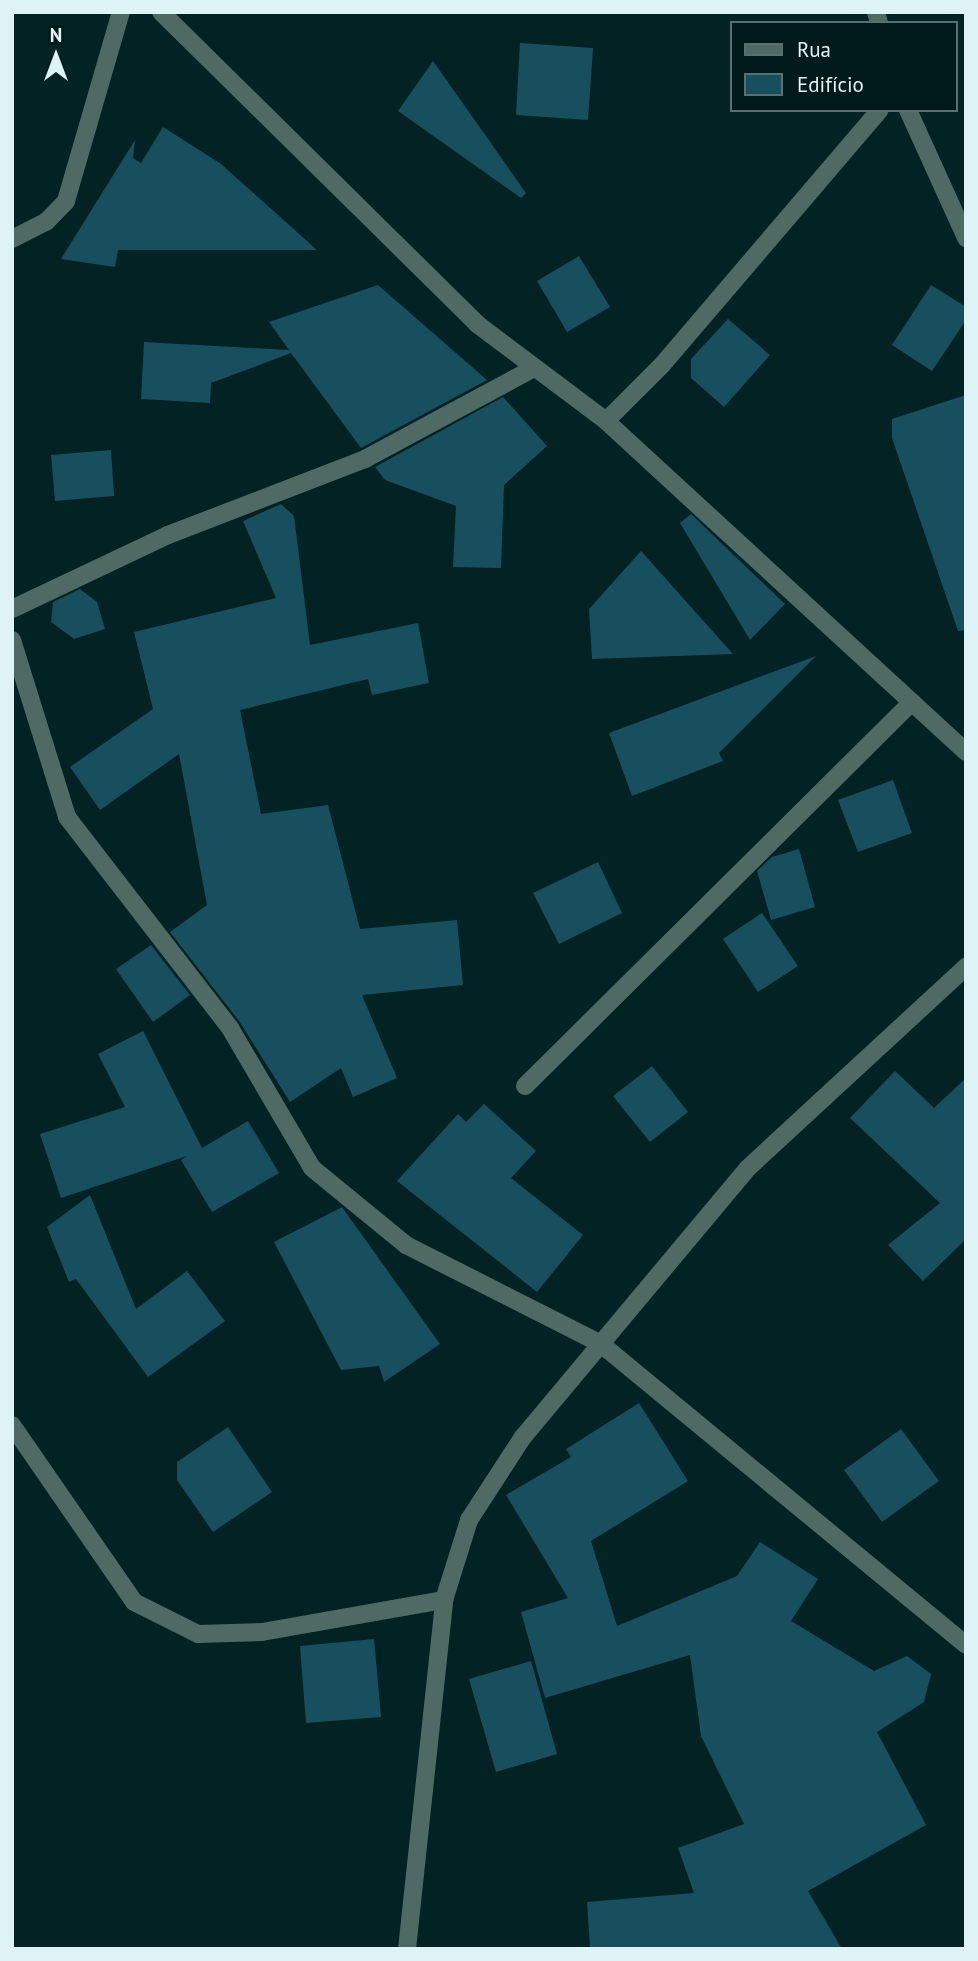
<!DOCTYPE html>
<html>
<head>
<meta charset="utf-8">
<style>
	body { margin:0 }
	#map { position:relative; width:978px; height:1961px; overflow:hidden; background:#022224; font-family:"PT Sans",sans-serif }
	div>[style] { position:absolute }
	.building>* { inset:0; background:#174f5f }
	.minor>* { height:18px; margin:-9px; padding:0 9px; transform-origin:9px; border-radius:9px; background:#4d6a64 }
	span { translate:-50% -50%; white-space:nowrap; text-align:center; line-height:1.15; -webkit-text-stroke:6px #00191b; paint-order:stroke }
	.frame { position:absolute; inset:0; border:14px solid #ddf3f5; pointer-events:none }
	.legend { position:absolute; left:730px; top:21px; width:228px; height:91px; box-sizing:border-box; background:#00191b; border:2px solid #587072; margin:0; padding:9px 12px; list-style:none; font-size:21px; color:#ddf3f5 }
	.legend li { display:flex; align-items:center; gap:14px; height:35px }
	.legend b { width:35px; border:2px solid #587072 }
	.north { position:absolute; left:21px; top:21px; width:70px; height:70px; -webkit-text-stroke:5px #00191b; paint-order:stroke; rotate:0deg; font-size:19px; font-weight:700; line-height:28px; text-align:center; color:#ddf3f5 }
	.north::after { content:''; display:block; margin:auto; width:24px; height:32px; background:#ddf3f5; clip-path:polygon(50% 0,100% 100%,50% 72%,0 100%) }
</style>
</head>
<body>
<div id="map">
	<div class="building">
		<i style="clip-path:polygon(520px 43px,593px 48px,588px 120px,516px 115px)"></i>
		<i style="clip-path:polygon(433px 61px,526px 193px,521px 198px,398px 111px)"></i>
		<i style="clip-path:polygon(163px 127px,221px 164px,317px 250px,118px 250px,115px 267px,61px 259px,135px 140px,133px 158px,141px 163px)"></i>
		<i style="clip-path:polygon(579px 256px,610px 307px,567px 332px,537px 281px)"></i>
		<i style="clip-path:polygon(378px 285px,487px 380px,361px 448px,291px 353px,211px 383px,210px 403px,141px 399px,144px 342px,289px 350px,269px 322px)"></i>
		<i style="clip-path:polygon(931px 285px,966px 307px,966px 320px,932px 371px,892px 345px)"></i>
		<i style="clip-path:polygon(728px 319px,770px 355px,724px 407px,691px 378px,691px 359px)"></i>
		<i style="clip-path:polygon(966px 395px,966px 630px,958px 631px,892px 438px,892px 419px)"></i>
		<i style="clip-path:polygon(503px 397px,547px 446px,504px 485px,501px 568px,453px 567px,456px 506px,385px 480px,375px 467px)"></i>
		<i style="clip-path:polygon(111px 450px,114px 496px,55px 501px,51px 455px)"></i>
		<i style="clip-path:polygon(281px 504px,294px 516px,310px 645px,418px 623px,429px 683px,372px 695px,368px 679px,240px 710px,261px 814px,328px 805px,360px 929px,457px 920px,463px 985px,362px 995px,397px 1078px,353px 1097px,341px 1068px,290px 1102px,239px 1021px,170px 932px,207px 905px,179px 754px,100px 810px,70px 767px,153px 709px,134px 632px,276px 598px,243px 521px)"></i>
		<i style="clip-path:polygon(691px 514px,785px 604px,750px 640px,680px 523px)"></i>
		<i style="clip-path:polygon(641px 551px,733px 654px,592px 659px,589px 609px)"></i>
		<i style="clip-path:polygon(80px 589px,97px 602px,105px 629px,74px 639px,51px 622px,53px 602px)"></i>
		<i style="clip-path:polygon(816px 656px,719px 753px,723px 761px,632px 796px,609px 733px)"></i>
		<i style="clip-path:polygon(893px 780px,912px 833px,858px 852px,838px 800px)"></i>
		<i style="clip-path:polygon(799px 849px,815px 907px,771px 920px,757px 871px,772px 857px)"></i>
		<i style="clip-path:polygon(598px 862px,622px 913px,559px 944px,533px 893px)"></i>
		<i style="clip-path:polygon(762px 913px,798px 966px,758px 992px,723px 939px)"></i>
		<i style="clip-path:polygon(151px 945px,190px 995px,153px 1022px,116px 969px)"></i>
		<i style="clip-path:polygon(143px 1031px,202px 1148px,248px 1121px,279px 1173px,212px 1212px,181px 1160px,187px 1156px,61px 1198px,40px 1134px,125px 1107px,98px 1054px)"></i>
		<i style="clip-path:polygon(652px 1066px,688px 1112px,650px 1142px,613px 1096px)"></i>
		<i style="clip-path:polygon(895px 1071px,934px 1108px,966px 1078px,966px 1239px,923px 1281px,888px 1245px,940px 1203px,850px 1118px)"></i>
		<i style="clip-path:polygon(484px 1104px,536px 1151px,511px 1178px,583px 1235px,537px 1292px,397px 1181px,458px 1114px,466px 1122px)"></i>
		<i style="clip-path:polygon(90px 1195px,136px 1309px,187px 1271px,225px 1321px,148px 1377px,76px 1279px,69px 1282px,47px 1227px)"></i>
		<i style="clip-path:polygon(342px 1207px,440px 1344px,384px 1382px,379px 1366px,341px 1370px,274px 1242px)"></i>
		<i style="clip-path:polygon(639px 1403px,688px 1481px,591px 1541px,617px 1626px,737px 1576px,760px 1542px,818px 1579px,791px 1621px,874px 1671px,907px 1656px,931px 1674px,924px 1702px,877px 1732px,926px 1825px,808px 1891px,842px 1949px,590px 1949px,587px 1902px,694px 1893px,678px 1848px,744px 1824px,701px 1736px,690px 1655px,545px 1698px,521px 1612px,568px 1598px,506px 1495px,571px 1457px,566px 1449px)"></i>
		<i style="clip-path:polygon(228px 1427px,272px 1492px,213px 1532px,177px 1480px,177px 1462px)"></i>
		<i style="clip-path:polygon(901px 1429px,939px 1481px,882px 1522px,844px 1470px)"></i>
		<i style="clip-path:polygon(374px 1639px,381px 1717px,306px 1723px,300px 1646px)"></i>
		<i style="clip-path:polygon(531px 1661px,557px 1754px,496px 1772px,469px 1679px)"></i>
	</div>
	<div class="minor">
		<i style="left:161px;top:12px;width:444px;rotate:44.6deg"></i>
		<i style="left:477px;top:324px;width:161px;rotate:36.9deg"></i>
		<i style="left:606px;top:421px;width:489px;rotate:42.6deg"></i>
		<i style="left:876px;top:12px;width:11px;rotate:75deg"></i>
		<i style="left:908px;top:110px;width:141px;rotate:65.6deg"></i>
		<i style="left:12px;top:239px;width:38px;rotate:-27deg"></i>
		<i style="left:46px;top:222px;width:29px;rotate:-46deg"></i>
		<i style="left:66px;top:201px;width:197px;rotate:-73.8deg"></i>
		<i style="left:606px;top:421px;width:79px;rotate:-45deg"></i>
		<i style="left:662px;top:365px;width:335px;rotate:-49.5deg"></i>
		<i style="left:12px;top:609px;width:173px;rotate:-25.4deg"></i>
		<i style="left:168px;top:535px;width:211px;rotate:-21.1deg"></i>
		<i style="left:365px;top:459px;width:187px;rotate:-28.3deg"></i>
		<i style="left:12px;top:640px;width:185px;rotate:72.7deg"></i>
		<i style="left:67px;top:817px;width:267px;rotate:52.3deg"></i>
		<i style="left:230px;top:1028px;width:162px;rotate:59.6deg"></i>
		<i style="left:312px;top:1168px;width:122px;rotate:39.3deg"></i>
		<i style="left:406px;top:1245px;width:219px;rotate:26.9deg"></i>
		<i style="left:601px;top:1344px;width:473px;rotate:39.5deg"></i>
		<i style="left:525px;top:1086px;width:545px;rotate:-44.78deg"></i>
		<i style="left:12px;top:1425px;width:215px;rotate:55.4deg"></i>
		<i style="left:134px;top:1602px;width:72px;rotate:26.6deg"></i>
		<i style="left:198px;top:1634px;width:64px;rotate:-1.8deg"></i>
		<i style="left:262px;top:1632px;width:185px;rotate:-10deg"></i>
		<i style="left:407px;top:1949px;width:351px;rotate:-83.9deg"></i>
		<i style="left:444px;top:1600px;width:84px;rotate:-72.6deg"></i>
		<i style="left:469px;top:1520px;width:99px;rotate:-57deg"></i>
		<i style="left:523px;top:1437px;width:351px;rotate:-50.1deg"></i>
		<i style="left:748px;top:1168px;width:297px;rotate:-42.7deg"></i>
	</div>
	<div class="frame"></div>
	<ul class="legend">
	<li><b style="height:9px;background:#4d6a64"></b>Rua</li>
	<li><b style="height:19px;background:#174f5f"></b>Edifício</li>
	</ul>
	<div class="north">N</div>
</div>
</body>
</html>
